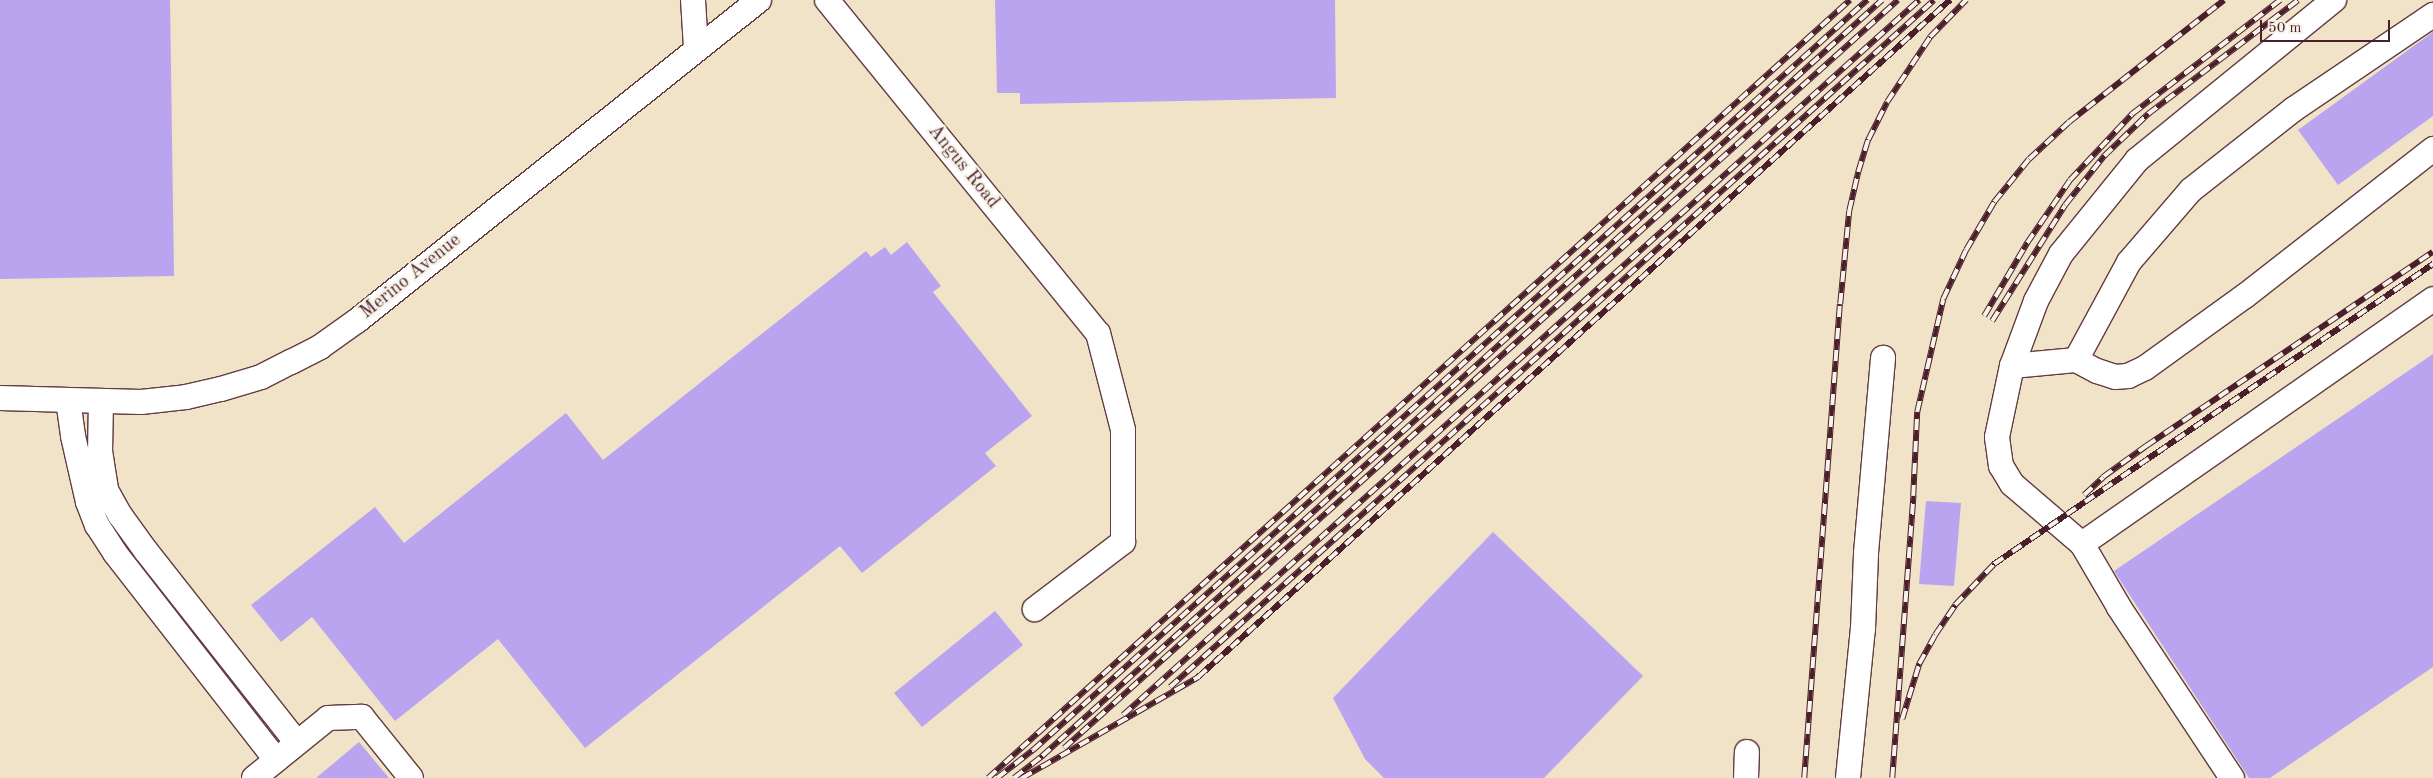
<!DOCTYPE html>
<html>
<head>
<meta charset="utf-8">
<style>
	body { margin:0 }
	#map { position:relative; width:2433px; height:778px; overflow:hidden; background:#f1e3c7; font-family:"Old Standard TT",serif }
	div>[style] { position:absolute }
	.building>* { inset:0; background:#bba4ef }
	.roads { filter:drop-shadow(1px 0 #633c42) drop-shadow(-1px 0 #633c42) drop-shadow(0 1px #633c42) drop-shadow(0 -1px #633c42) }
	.minor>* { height:24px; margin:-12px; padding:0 12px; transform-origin:12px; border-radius:12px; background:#fff }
	.rail>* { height:5.5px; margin-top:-2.75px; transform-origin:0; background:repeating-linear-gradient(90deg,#f7f3e8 0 11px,#4a1f2b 0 22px); box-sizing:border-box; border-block:1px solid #4a1f2b }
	span { translate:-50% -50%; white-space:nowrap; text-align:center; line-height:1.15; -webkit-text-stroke:4.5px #f7f3e8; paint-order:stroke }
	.street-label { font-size:19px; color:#4a1f2b }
	.scale { position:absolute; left:2260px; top:20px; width:130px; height:22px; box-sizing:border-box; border:2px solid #4a1f2b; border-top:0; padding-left:6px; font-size:15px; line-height:18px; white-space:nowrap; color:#4a1f2b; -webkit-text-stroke:4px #f7f3e8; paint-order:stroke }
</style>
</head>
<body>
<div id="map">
	<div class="building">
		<i style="clip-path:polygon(0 0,170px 0,174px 276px,0 279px)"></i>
		<i style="clip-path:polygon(995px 0,1335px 0,1336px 98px,1020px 104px,1020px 93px,997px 93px)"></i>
		<i style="clip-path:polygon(2433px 32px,2433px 116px,2338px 185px,2298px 130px)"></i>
		<i style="clip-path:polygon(907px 242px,941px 286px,933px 292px,1032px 416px,985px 453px,996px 466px,862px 573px,840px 546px,585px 748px,498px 639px,395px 721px,312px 617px,281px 642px,251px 605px,375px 507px,404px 543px,566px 413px,603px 460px,866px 251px,871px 257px,885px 247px,891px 255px)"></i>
		<i style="clip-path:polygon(2433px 354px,2433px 667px,2270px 778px,2249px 778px,2114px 571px)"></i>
		<i style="clip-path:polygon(1926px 501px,1961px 503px,1954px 586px,1919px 584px)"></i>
		<i style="clip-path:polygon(1493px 532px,1643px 676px,1544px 778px,1384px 778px,1365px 759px,1333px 698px)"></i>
		<i style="clip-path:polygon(995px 611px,1023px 645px,922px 727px,894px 693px)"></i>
		<i style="clip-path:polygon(359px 742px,389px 778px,316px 778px)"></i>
	</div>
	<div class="roads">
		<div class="minor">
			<i style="left:693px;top:0;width:48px;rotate:86.4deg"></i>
			<i style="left:827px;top:0;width:429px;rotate:50.9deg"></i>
			<i style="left:1098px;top:333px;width:100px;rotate:75.5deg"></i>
			<i style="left:1123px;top:430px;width:112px;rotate:90deg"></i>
			<i style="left:1123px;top:542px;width:111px;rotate:142.7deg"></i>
			<i style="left:2076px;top:360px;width:24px;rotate:28deg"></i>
			<i style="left:2097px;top:371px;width:19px;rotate:18deg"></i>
			<i style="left:2115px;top:377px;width:13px;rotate:-4deg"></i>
			<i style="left:2128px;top:376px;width:19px;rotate:-25deg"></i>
			<i style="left:2145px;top:368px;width:123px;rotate:-35.8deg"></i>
			<i style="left:2245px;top:296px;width:239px;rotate:-38deg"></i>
			<i style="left:2012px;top:366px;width:64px;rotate:-5.4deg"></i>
			<i style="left:2076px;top:360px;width:111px;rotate:-61.6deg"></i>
			<i style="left:2129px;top:262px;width:95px;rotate:-49.3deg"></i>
			<i style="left:2191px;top:190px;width:131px;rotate:-38.2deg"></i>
			<i style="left:2294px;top:109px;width:168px;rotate:-34.1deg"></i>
			<i style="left:0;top:398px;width:141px;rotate:1.6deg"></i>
			<i style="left:141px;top:402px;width:45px;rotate:-6.3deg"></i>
			<i style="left:186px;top:397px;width:36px;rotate:-13deg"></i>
			<i style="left:221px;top:389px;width:42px;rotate:-16.7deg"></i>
			<i style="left:261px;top:377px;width:34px;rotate:-27deg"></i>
			<i style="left:291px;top:362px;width:33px;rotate:-27deg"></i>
			<i style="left:320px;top:347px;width:47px;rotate:-35.4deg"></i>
			<i style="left:358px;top:320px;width:513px;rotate:-38.59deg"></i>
			<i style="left:68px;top:400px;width:36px;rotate:82deg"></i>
			<i style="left:73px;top:436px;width:68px;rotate:77.2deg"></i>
			<i style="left:88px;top:502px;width:25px;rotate:69deg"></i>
			<i style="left:97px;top:525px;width:33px;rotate:57deg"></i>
			<i style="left:115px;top:553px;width:262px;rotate:52.1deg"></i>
			<i style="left:101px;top:401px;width:50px;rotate:91.1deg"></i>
			<i style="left:100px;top:451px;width:39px;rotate:81deg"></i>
			<i style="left:106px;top:490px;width:29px;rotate:61deg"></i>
			<i style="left:120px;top:515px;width:44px;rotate:54.2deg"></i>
			<i style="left:146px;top:551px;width:244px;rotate:51.8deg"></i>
			<i style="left:2082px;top:544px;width:428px;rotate:-34.9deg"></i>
			<i style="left:254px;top:778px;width:95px;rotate:-39deg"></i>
			<i style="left:328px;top:718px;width:34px;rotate:-2deg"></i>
			<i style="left:362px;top:717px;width:78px;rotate:51.2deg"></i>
			<i style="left:1746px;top:778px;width:26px;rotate:-88deg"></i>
			<i style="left:1848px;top:778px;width:150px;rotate:-84.3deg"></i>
			<i style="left:1863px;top:629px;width:76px;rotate:-87.7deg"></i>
			<i style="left:1866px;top:553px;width:196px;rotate:-85deg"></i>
			<i style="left:2232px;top:778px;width:205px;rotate:-123.5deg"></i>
			<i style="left:2119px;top:607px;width:73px;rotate:-120.4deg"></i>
			<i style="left:2082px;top:544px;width:92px;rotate:-139.4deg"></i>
			<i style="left:2012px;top:484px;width:21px;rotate:-121deg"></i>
			<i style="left:2001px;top:466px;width:29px;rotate:-98deg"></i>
			<i style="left:1997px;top:437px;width:73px;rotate:-78.1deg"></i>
			<i style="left:2012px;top:366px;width:69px;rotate:-69.7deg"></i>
			<i style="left:2036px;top:301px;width:53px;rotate:-62deg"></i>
			<i style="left:2061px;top:254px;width:121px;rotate:-51deg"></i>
			<i style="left:2137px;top:160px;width:254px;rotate:-39.1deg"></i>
		</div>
	</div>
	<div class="rail">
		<i style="left:1984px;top:316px;width:85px;rotate:-59.5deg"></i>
		<i style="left:2027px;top:243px;width:76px;rotate:-55.7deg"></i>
		<i style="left:2070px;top:180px;width:91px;rotate:-46.8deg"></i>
		<i style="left:2132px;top:114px;width:187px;rotate:-37.6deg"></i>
		<i style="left:1992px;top:321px;width:137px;rotate:-57.8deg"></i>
		<i style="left:2065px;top:205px;width:63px;rotate:-51.5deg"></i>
		<i style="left:2104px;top:156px;width:61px;rotate:-43.7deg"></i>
		<i style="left:2148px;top:114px;width:188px;rotate:-37.2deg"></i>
		<i style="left:2084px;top:495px;width:26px;rotate:-43deg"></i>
		<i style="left:2103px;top:477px;width:53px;rotate:-35.8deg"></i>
		<i style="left:2146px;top:446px;width:346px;rotate:-34.1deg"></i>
		<i style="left:1170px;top:687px;width:1027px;rotate:-41.96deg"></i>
		<i style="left:1123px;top:715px;width:1070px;rotate:-41.93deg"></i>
		<i style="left:1902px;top:719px;width:58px;rotate:-72.8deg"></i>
		<i style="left:1919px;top:664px;width:33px;rotate:-61deg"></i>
		<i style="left:1935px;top:635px;width:36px;rotate:-56deg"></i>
		<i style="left:1955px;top:605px;width:57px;rotate:-46.4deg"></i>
		<i style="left:1994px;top:564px;width:532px;rotate:-34.35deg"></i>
		<i style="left:1064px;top:748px;width:1120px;rotate:-41.89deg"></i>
		<i style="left:988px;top:778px;width:1161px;rotate:-42.07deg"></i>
		<i style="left:997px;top:778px;width:46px;rotate:-37.9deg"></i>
		<i style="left:1033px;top:750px;width:1122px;rotate:-41.96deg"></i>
		<i style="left:1014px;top:778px;width:36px;rotate:-38deg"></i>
		<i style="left:1042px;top:756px;width:1130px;rotate:-41.99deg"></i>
		<i style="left:1022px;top:778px;width:203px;rotate:-29.8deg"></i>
		<i style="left:1198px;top:677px;width:1012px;rotate:-42deg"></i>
		<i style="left:1804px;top:778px;width:475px;rotate:-85.7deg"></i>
		<i style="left:1840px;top:304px;width:93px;rotate:-84.5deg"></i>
		<i style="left:1849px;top:211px;width:40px;rotate:-77deg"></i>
		<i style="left:1858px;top:172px;width:34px;rotate:-73deg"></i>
		<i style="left:1868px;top:140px;width:42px;rotate:-63.4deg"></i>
		<i style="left:1887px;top:102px;width:78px;rotate:-56.5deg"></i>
		<i style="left:1930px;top:37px;width:52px;rotate:-45.8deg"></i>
		<i style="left:1892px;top:778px;width:283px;rotate:-85.7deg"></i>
		<i style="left:1913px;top:496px;width:84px;rotate:-87.3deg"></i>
		<i style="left:1917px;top:412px;width:116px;rotate:-77deg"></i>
		<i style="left:1943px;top:299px;width:54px;rotate:-64.9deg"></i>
		<i style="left:1966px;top:250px;width:56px;rotate:-59.7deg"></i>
		<i style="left:1994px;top:202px;width:55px;rotate:-50.9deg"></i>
		<i style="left:2029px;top:159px;width:54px;rotate:-42.8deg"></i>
		<i style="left:2069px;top:122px;width:197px;rotate:-38.2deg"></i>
	</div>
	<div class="street-label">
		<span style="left:963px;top:167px;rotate:51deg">Angus Road</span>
		<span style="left:411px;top:277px;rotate:-39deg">Merino Avenue</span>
	</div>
	<div class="scale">50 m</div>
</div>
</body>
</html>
